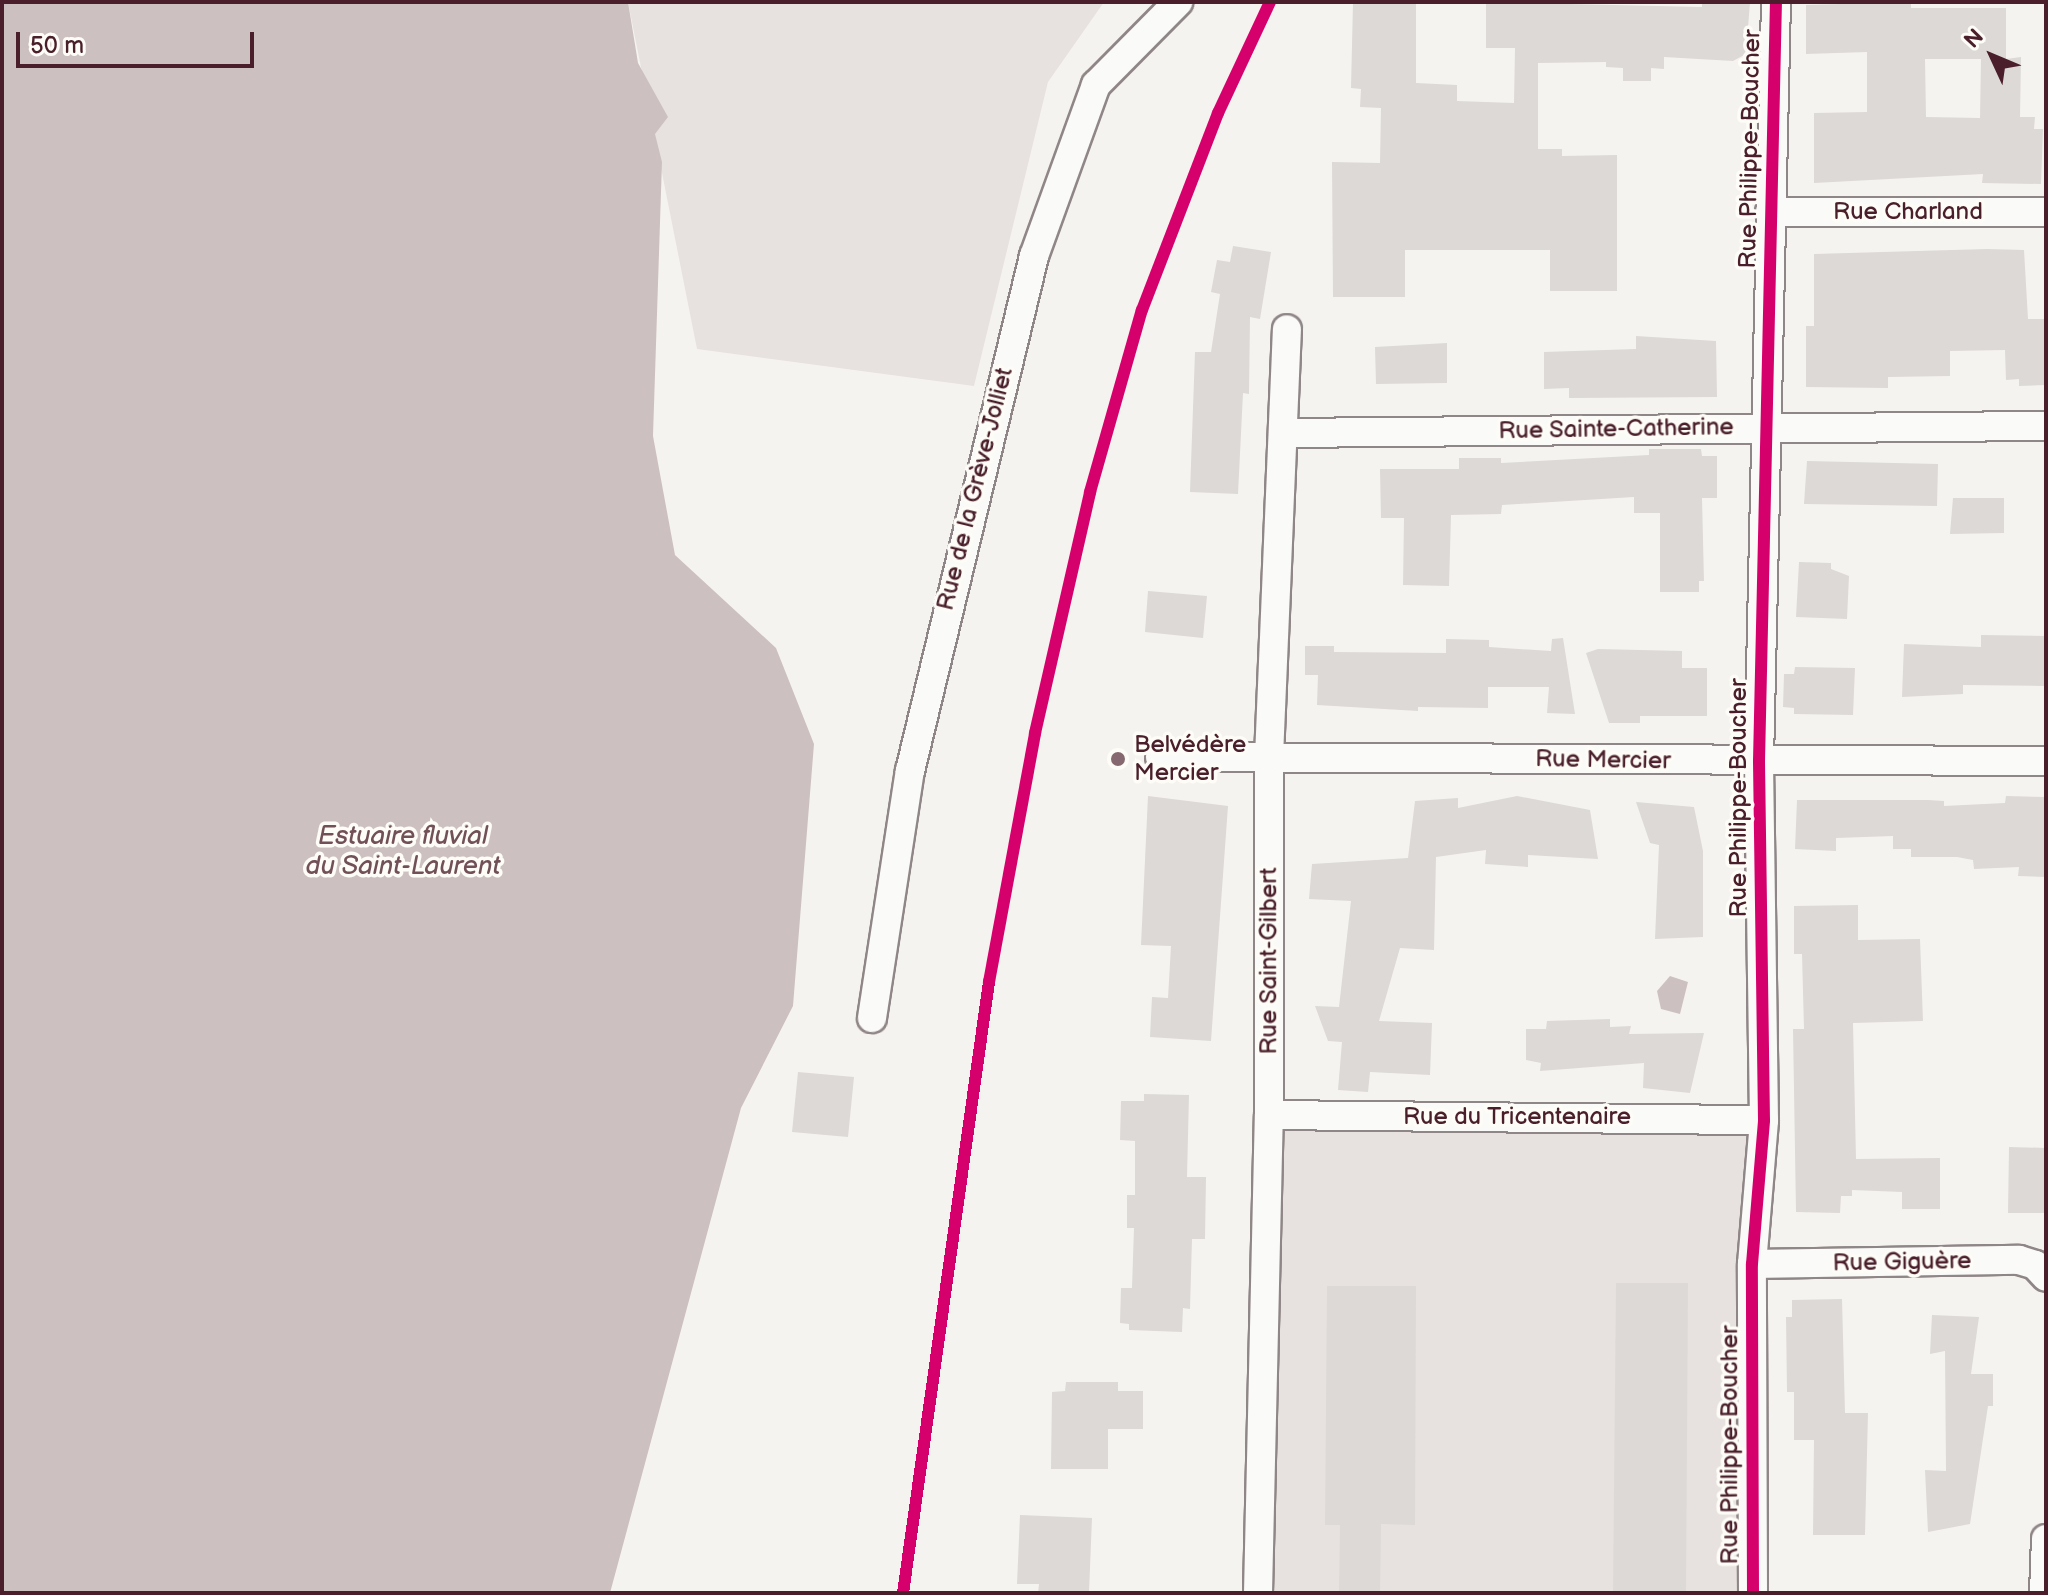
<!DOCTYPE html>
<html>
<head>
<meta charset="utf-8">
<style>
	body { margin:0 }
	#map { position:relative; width:2048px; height:1595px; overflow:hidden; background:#f5f3f0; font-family:"Balsamiq Sans",sans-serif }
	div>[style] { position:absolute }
	.built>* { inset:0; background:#e7e2df }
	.water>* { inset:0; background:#ccc1c0 }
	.building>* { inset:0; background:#dcd9d7 }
	.roads { filter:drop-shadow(2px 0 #8f8687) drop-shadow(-2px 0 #8f8687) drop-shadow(0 2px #8f8687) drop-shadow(0 -2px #8f8687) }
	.street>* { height:28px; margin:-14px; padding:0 14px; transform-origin:14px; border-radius:14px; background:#fafaf8 }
	.cycleway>* { height:12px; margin:-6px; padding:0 6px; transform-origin:6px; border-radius:6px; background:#d6006c }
	.dots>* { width:22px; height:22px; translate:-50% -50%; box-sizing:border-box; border:4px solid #fdfcf7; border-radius:50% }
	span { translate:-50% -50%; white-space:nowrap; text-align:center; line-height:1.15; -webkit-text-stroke:7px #fdfcf7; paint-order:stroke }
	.street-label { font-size:24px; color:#4a1f2b }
	.poi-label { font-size:24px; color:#4a1f2b }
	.left { translate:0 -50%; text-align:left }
	.water-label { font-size:26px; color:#725058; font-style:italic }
	.frame { position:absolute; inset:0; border:4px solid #4a1f2b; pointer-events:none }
	.north { position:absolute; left:1952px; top:16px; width:80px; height:80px; -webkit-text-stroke:6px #fdfcf7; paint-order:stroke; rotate:314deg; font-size:22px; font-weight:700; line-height:32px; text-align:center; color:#4a1f2b }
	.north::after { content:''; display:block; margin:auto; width:28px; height:36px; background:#4a1f2b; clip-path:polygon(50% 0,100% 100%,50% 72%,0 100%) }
	.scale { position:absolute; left:16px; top:32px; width:238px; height:36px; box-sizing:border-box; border:4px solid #4a1f2b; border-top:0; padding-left:10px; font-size:24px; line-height:28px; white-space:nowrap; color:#4a1f2b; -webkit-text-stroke:6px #fdfcf7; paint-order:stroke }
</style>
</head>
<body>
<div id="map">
	<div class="built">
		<i style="clip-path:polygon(628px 2px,1104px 2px,1048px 82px,974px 386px,697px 349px)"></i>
		<i style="clip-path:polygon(1269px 1115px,1764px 1120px,1756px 1593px,1258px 1593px)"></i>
	</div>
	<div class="water">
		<i style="clip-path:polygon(2px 2px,628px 2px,638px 63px,668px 117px,655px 134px,662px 162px,653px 436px,675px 555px,776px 648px,814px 744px,793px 1006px,741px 1108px,610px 1593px,2px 1593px)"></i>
		<i style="clip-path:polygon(1670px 976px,1688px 982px,1680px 1014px,1661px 1009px,1657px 991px)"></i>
	</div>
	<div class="building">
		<i style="clip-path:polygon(1353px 2px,1416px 2px,1416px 83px,1457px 85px,1457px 101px,1514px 103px,1515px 48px,1486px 48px,1486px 2px,1702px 7px,1702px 2px,1750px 2px,1746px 54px,1733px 61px,1664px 57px,1664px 69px,1651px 68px,1651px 81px,1623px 81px,1623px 68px,1606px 67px,1606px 62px,1538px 63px,1538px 149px,1562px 149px,1562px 156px,1617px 155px,1617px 291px,1550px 291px,1550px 250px,1405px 250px,1405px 297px,1333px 297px,1332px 162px,1380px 163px,1381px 108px,1360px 107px,1361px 89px,1351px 88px)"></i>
		<i style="clip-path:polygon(evenodd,1911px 2px,1911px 8px,2006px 8px,2006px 59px,2021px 57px,2020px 117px,2035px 117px,2034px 129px,2043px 129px,2041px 184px,1982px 183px,1983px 174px,1814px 183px,1814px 113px,1867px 112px,1867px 52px,1806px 54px,1806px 5px,1911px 2px,1925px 59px,1981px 59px,1980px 118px,1926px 117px,1925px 59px)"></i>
		<i style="clip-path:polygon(1233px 246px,1271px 252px,1260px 319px,1250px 317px,1249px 394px,1243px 393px,1238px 494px,1190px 492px,1195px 352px,1211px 352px,1220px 294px,1211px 292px,1217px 260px,1230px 262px)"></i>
		<i style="clip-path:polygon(1987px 249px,2024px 250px,2028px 319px,2046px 319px,2045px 385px,2019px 386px,2019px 379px,2006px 380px,2005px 350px,1950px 351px,1950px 376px,1888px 377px,1888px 388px,1806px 387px,1806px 326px,1814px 326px,1814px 254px)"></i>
		<i style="clip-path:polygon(1636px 336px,1716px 341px,1717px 397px,1569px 398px,1569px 388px,1544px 389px,1544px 352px,1636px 349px)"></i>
		<i style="clip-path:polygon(1447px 343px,1447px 383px,1376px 384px,1375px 347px)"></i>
		<i style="clip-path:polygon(1649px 449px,1701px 449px,1702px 456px,1717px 456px,1717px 498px,1702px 498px,1704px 581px,1699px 581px,1699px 592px,1660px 592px,1660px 513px,1634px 513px,1634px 497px,1502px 505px,1501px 514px,1451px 515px,1449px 586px,1403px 585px,1404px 518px,1381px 518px,1380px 469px,1459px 469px,1459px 458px,1501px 458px,1501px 463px,1649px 455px)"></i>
		<i style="clip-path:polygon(1807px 461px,1938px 464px,1937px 506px,1804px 504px)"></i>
		<i style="clip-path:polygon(1953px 498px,2004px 498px,2004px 533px,1950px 534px)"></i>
		<i style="clip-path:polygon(1799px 562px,1831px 563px,1831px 569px,1849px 576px,1847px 619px,1796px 617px)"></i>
		<i style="clip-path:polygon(1148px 591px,1207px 596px,1203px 638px,1145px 632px)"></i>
		<i style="clip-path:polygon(1981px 635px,2046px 636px,2045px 686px,1963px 685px,1963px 694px,1902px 697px,1904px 644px,1981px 647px)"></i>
		<i style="clip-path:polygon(1563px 638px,1575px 714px,1547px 713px,1549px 687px,1488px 687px,1488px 708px,1418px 707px,1418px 711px,1317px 705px,1318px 675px,1305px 675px,1305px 646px,1334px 646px,1334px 652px,1446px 653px,1446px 639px,1489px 640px,1489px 647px,1551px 651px,1552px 639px)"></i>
		<i style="clip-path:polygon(1598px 649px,1682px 651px,1682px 668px,1707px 668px,1707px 716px,1640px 716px,1640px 723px,1609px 723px,1586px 653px)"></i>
		<i style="clip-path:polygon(1795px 667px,1855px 668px,1853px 715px,1794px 714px,1794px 708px,1783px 707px,1784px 674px,1794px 674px)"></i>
		<i style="clip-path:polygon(1148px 796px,1228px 806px,1211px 1041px,1150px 1037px,1152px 997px,1168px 998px,1171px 946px,1141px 945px)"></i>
		<i style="clip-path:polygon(1517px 796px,1590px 810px,1598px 859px,1528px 855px,1528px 867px,1485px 864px,1486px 850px,1436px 857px,1434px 950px,1400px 948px,1379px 1021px,1432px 1023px,1430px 1075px,1370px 1072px,1368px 1092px,1338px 1090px,1342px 1042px,1328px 1041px,1315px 1006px,1339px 1007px,1351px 901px,1309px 899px,1312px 864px,1408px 858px,1415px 801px,1458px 798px,1458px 808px)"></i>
		<i style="clip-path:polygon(2006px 796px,2046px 797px,2046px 877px,2018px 876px,2019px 867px,1974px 869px,1973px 860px,1957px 857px,1911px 857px,1911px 849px,1893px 849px,1893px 836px,1836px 838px,1836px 851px,1795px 849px,1797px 800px,1928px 800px,1944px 801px,1944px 806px,2005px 803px)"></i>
		<i style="clip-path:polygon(1636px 802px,1694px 807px,1703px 851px,1703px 937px,1655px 939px,1659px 845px,1650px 843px)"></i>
		<i style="clip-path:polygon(1858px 905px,1858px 940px,1920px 939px,1923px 1021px,1853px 1023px,1856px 1159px,1940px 1158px,1940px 1209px,1902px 1209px,1902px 1192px,1852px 1190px,1852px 1196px,1841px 1196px,1840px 1213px,1796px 1212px,1793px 1029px,1804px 1029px,1802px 954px,1794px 954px,1794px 906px)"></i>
		<i style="clip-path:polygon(1610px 1019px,1610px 1027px,1631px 1026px,1629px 1034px,1704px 1033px,1690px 1093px,1643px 1088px,1644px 1063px,1540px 1071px,1541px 1063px,1526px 1060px,1526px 1029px,1546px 1029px,1547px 1021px)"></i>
		<i style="clip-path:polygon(798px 1072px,854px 1077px,848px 1137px,792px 1132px)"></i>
		<i style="clip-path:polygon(1144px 1094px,1189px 1095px,1187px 1177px,1206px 1177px,1205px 1239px,1192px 1239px,1190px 1309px,1183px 1308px,1182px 1332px,1129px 1330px,1129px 1324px,1120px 1323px,1121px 1288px,1132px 1288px,1134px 1228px,1127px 1228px,1127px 1195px,1135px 1195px,1135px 1141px,1120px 1140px,1121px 1101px,1144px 1101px)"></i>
		<i style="clip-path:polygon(2009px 1147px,2046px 1148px,2046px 1213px,2008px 1213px)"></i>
		<i style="clip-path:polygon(1616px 1283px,1688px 1283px,1686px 1593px,1613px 1593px)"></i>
		<i style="clip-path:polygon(1327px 1286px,1416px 1286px,1415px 1525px,1381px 1524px,1380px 1593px,1339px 1593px,1340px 1525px,1325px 1525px)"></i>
		<i style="clip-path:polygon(1842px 1299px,1845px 1413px,1868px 1413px,1865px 1535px,1813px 1535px,1814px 1440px,1794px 1440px,1794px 1392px,1787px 1392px,1786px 1317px,1792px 1317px,1792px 1300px)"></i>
		<i style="clip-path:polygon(1932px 1315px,1979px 1317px,1971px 1374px,1993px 1374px,1993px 1406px,1988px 1406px,1970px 1524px,1928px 1532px,1925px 1470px,1946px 1471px,1945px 1351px,1930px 1354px)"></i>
		<i style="clip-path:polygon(1066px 1382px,1118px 1382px,1118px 1391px,1143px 1391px,1143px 1429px,1108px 1429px,1108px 1469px,1051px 1469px,1052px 1392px,1065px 1391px)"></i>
		<i style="clip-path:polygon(1020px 1515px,1092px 1518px,1089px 1593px,1038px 1593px,1039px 1584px,1017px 1584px)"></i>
	</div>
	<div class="roads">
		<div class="street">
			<i style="left:1770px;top:212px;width:276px"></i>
			<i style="left:1283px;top:433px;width:763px;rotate:-0.53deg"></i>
			<i style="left:1160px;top:757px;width:886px;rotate:0.26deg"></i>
			<i style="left:872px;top:1018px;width:250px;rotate:-81.3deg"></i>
			<i style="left:910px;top:771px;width:530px;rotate:-76.46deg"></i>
			<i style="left:1034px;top:256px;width:182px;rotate:-70.1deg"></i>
			<i style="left:1096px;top:85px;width:117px;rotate:-45.3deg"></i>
			<i style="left:1269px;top:1115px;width:495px;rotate:0.6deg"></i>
			<i style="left:1752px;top:1264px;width:267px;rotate:-0.9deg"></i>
			<i style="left:2019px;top:1260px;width:17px;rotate:17deg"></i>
			<i style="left:2035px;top:1265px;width:16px;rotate:47deg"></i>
			<i style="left:1258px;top:1593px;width:478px;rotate:-88.7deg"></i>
			<i style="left:1269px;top:1115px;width:358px;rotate:-90deg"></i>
			<i style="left:1269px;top:757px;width:428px;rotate:-87.6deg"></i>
			<i style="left:1753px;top:1593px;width:329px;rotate:-90.2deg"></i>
			<i style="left:1752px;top:1264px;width:144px;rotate:-85.2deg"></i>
			<i style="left:1764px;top:1120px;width:359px;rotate:-90.8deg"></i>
			<i style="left:1759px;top:761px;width:759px;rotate:-88.72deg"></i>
			<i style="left:2044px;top:1593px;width:54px;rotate:-87.9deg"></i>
		</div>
	</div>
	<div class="cycleway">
		<i style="left:903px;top:1593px;width:617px;rotate:-81.99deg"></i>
		<i style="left:989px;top:982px;width:253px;rotate:-79.5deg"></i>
		<i style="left:1035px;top:733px;width:247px;rotate:-77.1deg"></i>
		<i style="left:1090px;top:492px;width:189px;rotate:-74.1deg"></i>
		<i style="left:1142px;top:310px;width:211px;rotate:-68.9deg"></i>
		<i style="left:1218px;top:113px;width:123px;rotate:-64.9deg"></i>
		<i style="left:1753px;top:1593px;width:329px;rotate:-90.2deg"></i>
		<i style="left:1752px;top:1264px;width:144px;rotate:-85.2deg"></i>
		<i style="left:1764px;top:1120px;width:359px;rotate:-90.8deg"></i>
		<i style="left:1759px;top:761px;width:759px;rotate:-88.72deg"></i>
	</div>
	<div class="dots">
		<i style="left:1118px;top:759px;background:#866970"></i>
	</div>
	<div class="street-label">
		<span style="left:1750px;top:149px;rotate:-89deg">Rue Philippe-Boucher</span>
		<span style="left:1908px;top:212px">Rue Charland</span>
		<span style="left:1616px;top:429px;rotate:-1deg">Rue Sainte-Catherine</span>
		<span style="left:975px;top:489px;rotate:-76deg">Rue de la Grève-Jolliet</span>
		<span style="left:1603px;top:760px;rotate:1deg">Rue Mercier</span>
		<span style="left:1739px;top:798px;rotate:-90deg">Rue Philippe-Boucher</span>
		<span style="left:1269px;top:961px;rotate:-90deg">Rue Saint-Gilbert</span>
		<span style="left:1517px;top:1117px">Rue du Tricentenaire</span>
		<span style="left:1902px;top:1262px;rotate:-1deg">Rue Giguère</span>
		<span style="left:1730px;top:1445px;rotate:-90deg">Rue Philippe-Boucher</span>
	</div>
	<div class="poi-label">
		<span class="left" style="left:1134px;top:759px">Belvédère<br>Mercier</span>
	</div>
	<div class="water-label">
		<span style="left:403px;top:852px">Estuaire fluvial<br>du Saint-Laurent</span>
	</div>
	<div class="frame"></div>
	<div class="north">N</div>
	<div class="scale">50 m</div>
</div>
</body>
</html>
